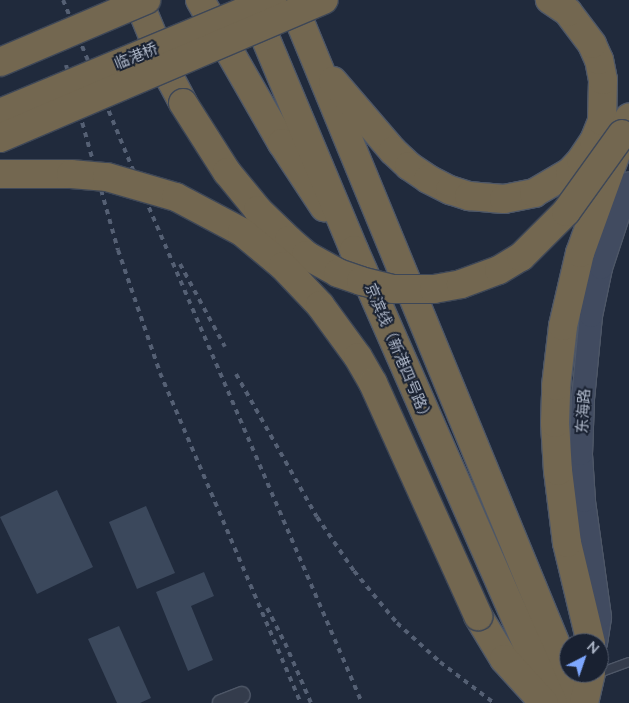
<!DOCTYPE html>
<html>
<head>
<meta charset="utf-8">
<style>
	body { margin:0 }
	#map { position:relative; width:629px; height:703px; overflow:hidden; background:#202a3c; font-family:Mulish,"Noto Sans SC",sans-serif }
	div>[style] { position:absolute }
	.building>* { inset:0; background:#3b485c }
	.roads { filter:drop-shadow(1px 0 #4e5767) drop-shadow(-1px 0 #4e5767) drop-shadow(0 1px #4e5767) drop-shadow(0 -1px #4e5767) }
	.lane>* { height:8px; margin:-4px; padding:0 4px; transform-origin:4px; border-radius:4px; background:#343c4c }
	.street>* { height:16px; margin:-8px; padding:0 8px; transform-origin:8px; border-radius:8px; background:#343c4c }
	.secondary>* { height:22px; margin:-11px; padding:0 11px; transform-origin:11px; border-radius:11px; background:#414b60 }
	.highway>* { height:28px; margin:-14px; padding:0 14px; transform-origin:14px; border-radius:14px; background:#736750 }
	.rail>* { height:4px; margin-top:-2px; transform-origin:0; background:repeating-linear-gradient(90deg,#556074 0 5px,transparent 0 10px) }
	.bridges { filter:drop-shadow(1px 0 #3e4757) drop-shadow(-1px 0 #3e4757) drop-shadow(0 1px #3e4757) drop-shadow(0 -1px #3e4757) }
	.highway-bridge>* { height:28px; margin:-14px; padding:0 14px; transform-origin:14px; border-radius:14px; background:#736750 }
	span { translate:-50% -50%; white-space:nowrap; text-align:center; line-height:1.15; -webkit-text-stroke:4px #192131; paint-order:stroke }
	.street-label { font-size:15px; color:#aeb7c8 }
	.north { position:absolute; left:559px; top:633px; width:50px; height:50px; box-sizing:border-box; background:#192131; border:1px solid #555d6d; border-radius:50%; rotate:41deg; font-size:14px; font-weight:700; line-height:20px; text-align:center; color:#aeb7c8 }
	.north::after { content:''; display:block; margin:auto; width:18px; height:22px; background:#7da7ff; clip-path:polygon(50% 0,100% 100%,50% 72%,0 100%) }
</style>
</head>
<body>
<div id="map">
	<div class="building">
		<i style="clip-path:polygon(57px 490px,93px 567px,37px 594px,0 517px)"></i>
		<i style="clip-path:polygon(146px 506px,175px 573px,137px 589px,109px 522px)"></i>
		<i style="clip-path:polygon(204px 572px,214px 596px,191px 606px,213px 660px,188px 671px,156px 592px)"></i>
		<i style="clip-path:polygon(119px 626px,151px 698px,140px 703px,117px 703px,88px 639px)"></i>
	</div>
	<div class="roads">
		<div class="lane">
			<i style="left:599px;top:673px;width:32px;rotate:-20deg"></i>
		</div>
		<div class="street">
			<i style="left:221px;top:703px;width:22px;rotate:-21deg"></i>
		</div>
		<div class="secondary">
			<i style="left:596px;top:643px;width:26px;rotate:-81deg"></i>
			<i style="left:600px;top:617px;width:117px;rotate:-97.9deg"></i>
			<i style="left:584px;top:501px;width:47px;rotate:-93.7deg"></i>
			<i style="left:581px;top:454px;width:55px;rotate:-87.9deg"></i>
			<i style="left:583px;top:399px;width:83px;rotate:-84.5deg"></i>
			<i style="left:591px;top:316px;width:49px;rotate:-78.2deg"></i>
			<i style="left:601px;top:268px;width:89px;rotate:-71.8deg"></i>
		</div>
		<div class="highway">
			<i style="left:138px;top:0;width:87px;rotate:67.6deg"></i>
			<i style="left:171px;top:80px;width:26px;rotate:62deg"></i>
			<i style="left:200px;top:0;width:165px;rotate:60.2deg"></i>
			<i style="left:282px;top:143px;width:77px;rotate:56.7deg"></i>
			<i style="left:291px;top:0;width:760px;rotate:67.65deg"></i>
			<i style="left:252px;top:6px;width:264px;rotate:67.3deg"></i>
			<i style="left:354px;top:250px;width:495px;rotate:66.3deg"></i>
			<i style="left:333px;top:81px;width:92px;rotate:49.4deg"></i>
			<i style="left:393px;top:151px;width:22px;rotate:43deg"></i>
			<i style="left:409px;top:166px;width:23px;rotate:34deg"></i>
			<i style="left:428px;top:179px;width:25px;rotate:27deg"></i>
			<i style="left:450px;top:190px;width:20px;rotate:18deg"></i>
			<i style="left:469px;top:196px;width:35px;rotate:5deg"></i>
			<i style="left:504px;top:199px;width:31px;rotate:-11deg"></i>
			<i style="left:534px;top:193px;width:42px;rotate:-30.3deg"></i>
			<i style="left:570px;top:172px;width:16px;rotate:-47deg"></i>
			<i style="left:581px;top:160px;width:23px;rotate:-56deg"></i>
			<i style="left:594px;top:141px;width:22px;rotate:-68deg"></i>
			<i style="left:602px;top:121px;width:41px;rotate:-88.6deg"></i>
			<i style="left:603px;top:80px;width:20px;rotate:-101deg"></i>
			<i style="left:599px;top:60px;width:17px;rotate:-114deg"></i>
			<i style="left:592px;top:44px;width:40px;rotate:-127deg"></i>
			<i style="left:568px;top:12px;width:22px;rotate:-146deg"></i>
			<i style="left:478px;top:616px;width:50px;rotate:58.8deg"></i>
			<i style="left:504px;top:659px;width:59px;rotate:47.7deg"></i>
			<i style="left:591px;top:643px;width:103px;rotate:-103.5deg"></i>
			<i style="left:567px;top:543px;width:73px;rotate:-97.1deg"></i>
			<i style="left:558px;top:471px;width:48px;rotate:-93.6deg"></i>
			<i style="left:555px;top:423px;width:37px;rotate:-88deg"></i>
			<i style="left:556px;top:386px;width:60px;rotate:-83.3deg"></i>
			<i style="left:563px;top:326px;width:75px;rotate:-76.9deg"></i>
			<i style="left:580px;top:253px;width:144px;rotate:-70.1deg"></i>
			<i style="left:584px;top:703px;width:31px;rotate:-77deg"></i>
		</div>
	</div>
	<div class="rail">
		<i style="left:63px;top:0;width:204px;rotate:67.6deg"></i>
		<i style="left:141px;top:189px;width:559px;rotate:66.73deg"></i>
		<i style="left:66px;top:65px;width:192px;rotate:74.3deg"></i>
		<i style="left:118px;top:250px;width:130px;rotate:71.1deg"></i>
		<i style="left:160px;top:373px;width:359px;rotate:66.9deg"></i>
		<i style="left:180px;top:264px;width:94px;rotate:61.5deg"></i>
		<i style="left:236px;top:374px;width:164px;rotate:60.5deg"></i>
		<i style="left:317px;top:517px;width:65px;rotate:55.6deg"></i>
		<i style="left:354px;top:571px;width:67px;rotate:50.4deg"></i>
		<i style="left:397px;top:623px;width:58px;rotate:42.2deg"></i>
		<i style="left:440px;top:662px;width:68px;rotate:37.2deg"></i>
		<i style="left:267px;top:608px;width:39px;rotate:63deg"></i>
		<i style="left:285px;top:643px;width:65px;rotate:66.6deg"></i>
	</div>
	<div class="bridges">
		<div class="highway-bridge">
			<i style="left:0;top:62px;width:159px;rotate:-23deg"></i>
			<i style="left:183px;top:103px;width:82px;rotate:57.5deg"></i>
			<i style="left:227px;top:172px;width:49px;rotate:50.8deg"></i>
			<i style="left:258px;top:210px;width:43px;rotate:44.1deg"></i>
			<i style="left:289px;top:240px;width:23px;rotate:41deg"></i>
			<i style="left:306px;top:255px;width:37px;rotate:29deg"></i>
			<i style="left:338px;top:273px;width:24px;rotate:19deg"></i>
			<i style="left:361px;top:281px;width:33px;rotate:14deg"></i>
			<i style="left:393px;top:289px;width:41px"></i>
			<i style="left:434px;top:289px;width:27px;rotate:-10deg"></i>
			<i style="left:461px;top:284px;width:40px;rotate:-20.2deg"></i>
			<i style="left:499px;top:270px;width:26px;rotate:-31deg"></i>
			<i style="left:521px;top:257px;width:64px;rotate:-45deg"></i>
			<i style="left:566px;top:212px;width:96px;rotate:-54.3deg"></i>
			<i style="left:0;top:113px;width:295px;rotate:-22.6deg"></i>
			<i style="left:0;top:138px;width:352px;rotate:-23.1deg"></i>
			<i style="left:0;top:174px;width:71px"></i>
			<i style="left:71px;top:174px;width:36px;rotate:5deg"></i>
			<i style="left:107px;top:177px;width:72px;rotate:16.2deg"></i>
			<i style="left:176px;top:197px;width:75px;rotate:27.9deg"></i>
			<i style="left:242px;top:232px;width:53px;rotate:39.7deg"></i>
			<i style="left:283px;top:266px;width:54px;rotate:46.5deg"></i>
			<i style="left:320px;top:305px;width:64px;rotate:53.8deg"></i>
			<i style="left:358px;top:357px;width:30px;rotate:60deg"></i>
			<i style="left:373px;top:383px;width:256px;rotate:65.7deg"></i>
		</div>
	</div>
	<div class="street-label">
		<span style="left:136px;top:56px;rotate:-22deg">临港桥</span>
		<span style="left:399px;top:353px;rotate:67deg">京滨线（新港四号路）</span>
		<span style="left:583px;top:411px;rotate:-87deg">东海路</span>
	</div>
	<div class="north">N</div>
</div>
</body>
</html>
